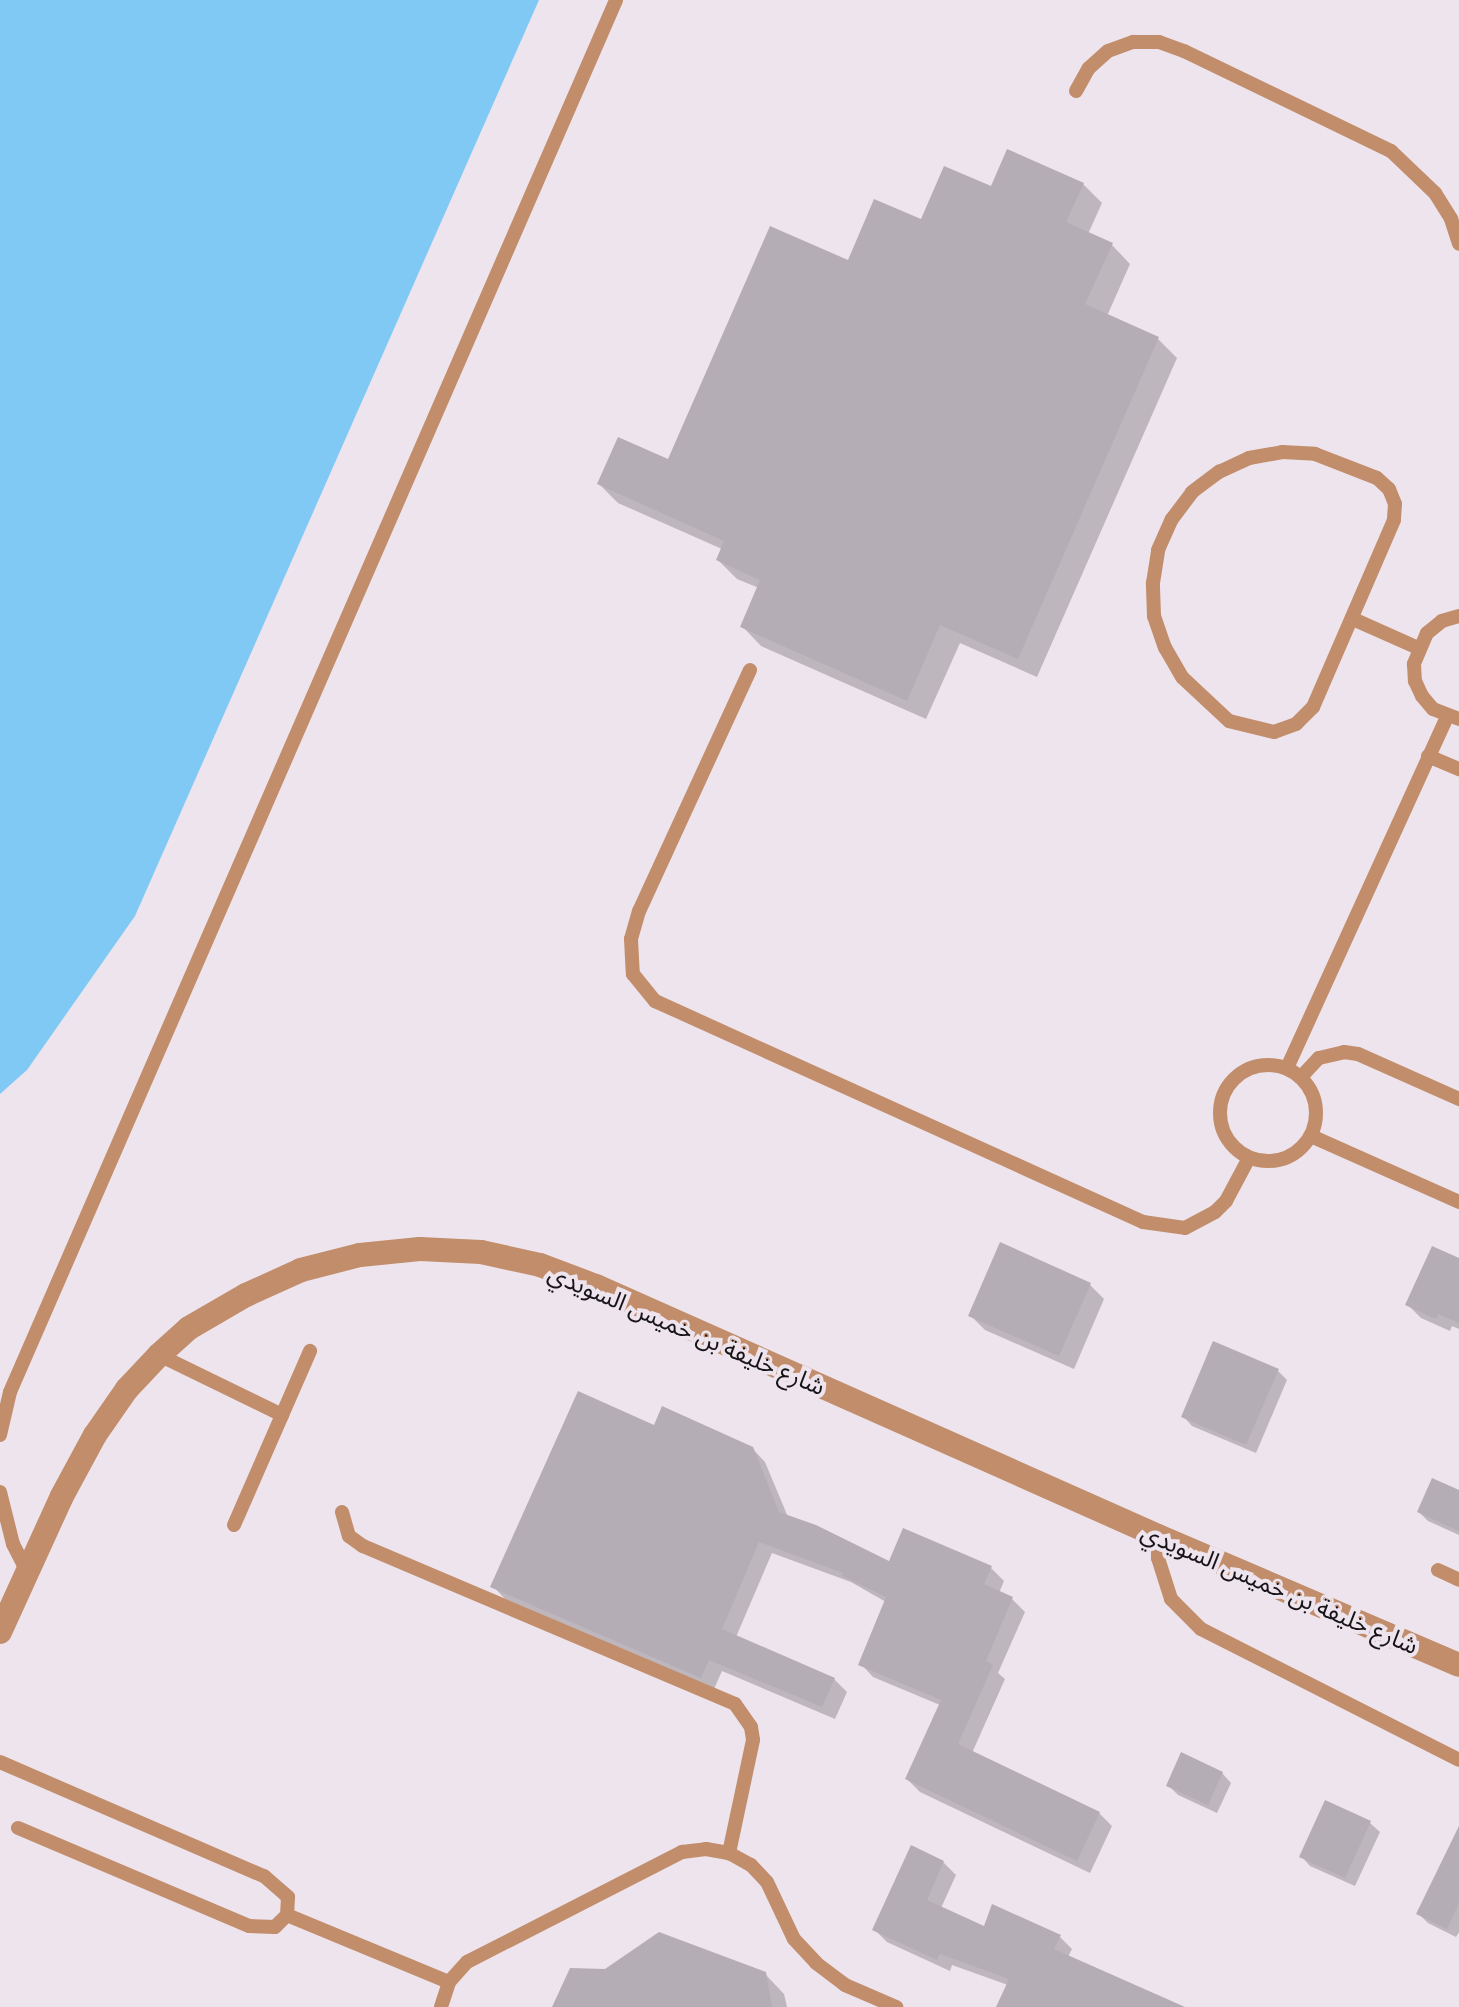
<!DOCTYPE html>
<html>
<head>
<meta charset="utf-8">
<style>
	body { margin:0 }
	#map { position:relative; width:1459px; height:2007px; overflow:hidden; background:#ede4ed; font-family:"Golos Text","Noto Sans Arabic",sans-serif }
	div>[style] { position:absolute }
	.water>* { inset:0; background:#80c9f5 }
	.shadow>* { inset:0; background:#0003 }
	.building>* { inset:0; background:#b5adb5 }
	.lane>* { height:14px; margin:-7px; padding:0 7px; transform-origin:7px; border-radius:7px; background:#c28d6b }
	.lane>.ring { margin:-7px; padding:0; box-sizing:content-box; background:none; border:14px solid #c28d6b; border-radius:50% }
	.street>* { height:24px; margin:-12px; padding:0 12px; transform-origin:12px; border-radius:12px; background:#c28d6b }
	span { translate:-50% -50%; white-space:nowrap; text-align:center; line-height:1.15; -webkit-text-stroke:8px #ede4ed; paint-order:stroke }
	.street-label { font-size:24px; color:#171417 }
</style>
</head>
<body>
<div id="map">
	<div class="water">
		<i style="clip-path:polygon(0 0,539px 0,135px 916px,27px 1070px,0 1094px)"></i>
	</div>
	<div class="shadow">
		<i style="clip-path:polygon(1083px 184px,1102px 203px,1088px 234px,1111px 244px,1130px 264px,1107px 316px,1158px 339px,1177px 358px,1037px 677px,960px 643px,926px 719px,761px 646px,742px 626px,759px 588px,737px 579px,718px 560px,722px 549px,618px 503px,599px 484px,669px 462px,849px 263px,992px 189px)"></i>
		<i style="clip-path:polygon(1459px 1260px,1459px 1329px,1452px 1326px,1450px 1331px,1421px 1318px,1407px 1304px)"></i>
		<i style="clip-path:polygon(1090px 1285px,1104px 1299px,1074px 1369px,985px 1330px,970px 1315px)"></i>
		<i style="clip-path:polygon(1278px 1371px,1287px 1380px,1256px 1453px,1192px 1426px,1183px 1416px)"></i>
		<i style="clip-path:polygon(655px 1428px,752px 1448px,765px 1462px,788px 1517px,890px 1564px,991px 1568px,1004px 1581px,999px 1593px,1012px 1599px,1025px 1612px,998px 1673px,1005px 1679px,972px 1753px,1099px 1813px,1112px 1826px,1090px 1873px,920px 1792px,907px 1779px,940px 1705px,873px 1677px,861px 1664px,886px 1602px,851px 1582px,772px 1553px,736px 1637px,834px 1679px,847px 1692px,835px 1719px,722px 1671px,714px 1689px,505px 1599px,493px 1586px)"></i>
		<i style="clip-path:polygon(1459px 1492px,1459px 1535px,1428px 1521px,1419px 1512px)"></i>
		<i style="clip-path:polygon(1222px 1773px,1231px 1783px,1217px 1813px,1178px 1795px,1168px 1785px)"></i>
		<i style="clip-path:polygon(1326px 1802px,1370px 1823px,1380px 1832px,1355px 1886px,1310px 1866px,1301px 1856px)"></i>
		<i style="clip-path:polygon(1459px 1857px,1459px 1932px,1456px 1937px,1428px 1923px,1419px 1914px)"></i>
		<i style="clip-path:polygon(943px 1862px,956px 1875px,941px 1908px,986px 1928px,1060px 1937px,1072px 1949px,1068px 1957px,1169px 2007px,998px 2007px,1008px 1985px,952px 1965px,950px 1971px,887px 1942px,875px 1930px)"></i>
		<i style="clip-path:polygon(765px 1974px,784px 1994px,787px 2007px,554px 2007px)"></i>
	</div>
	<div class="building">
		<i style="clip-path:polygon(1007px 149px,1084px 183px,1066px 222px,1113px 243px,1085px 304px,1159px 337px,1018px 659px,940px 625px,907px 701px,740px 627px,760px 580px,716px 560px,724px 541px,597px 484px,618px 437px,668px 459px,770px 226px,848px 260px,874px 199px,921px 219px,944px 166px,991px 186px)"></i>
		<i style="clip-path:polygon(1000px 1242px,1091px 1283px,1059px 1356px,968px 1316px)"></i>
		<i style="clip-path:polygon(1432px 1246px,1459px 1258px,1459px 1323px,1438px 1314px,1436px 1319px,1405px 1305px)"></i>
		<i style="clip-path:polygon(1213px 1341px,1279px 1369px,1246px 1445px,1181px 1417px)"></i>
		<i style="clip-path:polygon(578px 1391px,654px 1425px,662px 1406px,753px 1447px,779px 1512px,816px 1525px,889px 1561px,903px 1528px,992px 1566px,984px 1584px,1013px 1597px,986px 1661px,993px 1665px,958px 1744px,1100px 1812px,1077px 1861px,905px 1779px,941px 1700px,858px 1665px,886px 1597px,842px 1576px,843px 1573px,759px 1542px,722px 1629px,835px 1678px,822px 1707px,709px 1660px,701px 1678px,490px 1587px)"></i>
		<i style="clip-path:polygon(1432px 1478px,1459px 1490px,1459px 1531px,1417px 1512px)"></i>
		<i style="clip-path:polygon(1181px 1752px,1223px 1772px,1208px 1805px,1166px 1786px)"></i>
		<i style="clip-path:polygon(1325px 1800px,1371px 1821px,1345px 1878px,1299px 1857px)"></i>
		<i style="clip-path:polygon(1459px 1826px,1459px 1903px,1447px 1929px,1416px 1914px)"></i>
		<i style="clip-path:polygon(911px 1845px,944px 1861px,927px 1900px,984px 1926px,992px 1904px,1061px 1935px,1054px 1949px,1185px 2007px,996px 2007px,1009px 1979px,940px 1954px,937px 1960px,872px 1930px)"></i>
		<i style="clip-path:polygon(659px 1932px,766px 1972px,772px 2007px,552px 2007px,570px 1968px,605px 1969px)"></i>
	</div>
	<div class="lane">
		<i style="left:1076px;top:91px;width:26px;rotate:-61deg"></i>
		<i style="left:1089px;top:68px;width:25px;rotate:-42deg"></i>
		<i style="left:1108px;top:51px;width:27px;rotate:-20deg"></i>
		<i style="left:1133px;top:42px;width:26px"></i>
		<i style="left:1159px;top:42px;width:27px;rotate:20deg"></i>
		<i style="left:1184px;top:51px;width:230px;rotate:25.8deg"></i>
		<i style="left:1391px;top:151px;width:61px;rotate:43.7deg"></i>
		<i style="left:1435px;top:193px;width:31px;rotate:58deg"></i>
		<i style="left:1451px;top:219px;width:26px;rotate:72deg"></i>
		<i style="left:1282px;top:452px;width:33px;rotate:3deg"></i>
		<i style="left:1315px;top:454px;width:66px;rotate:21.2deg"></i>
		<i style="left:1377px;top:478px;width:16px;rotate:43deg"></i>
		<i style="left:1389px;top:489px;width:16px;rotate:68deg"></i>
		<i style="left:1395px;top:504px;width:16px;rotate:94deg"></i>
		<i style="left:1394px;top:520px;width:204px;rotate:113.4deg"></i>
		<i style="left:1313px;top:707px;width:24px;rotate:135deg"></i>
		<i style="left:1296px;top:724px;width:23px;rotate:160deg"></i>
		<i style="left:1274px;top:732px;width:46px;rotate:-166.3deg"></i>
		<i style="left:1229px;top:721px;width:64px;rotate:-136.9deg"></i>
		<i style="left:1182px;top:677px;width:34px;rotate:-120deg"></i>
		<i style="left:1165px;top:648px;width:34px;rotate:-109deg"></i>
		<i style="left:1154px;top:616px;width:33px;rotate:-92deg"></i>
		<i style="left:1153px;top:583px;width:33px;rotate:-81deg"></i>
		<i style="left:1158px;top:550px;width:34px;rotate:-66deg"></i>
		<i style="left:1172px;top:519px;width:34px;rotate:-53deg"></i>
		<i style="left:1192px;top:492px;width:34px;rotate:-37deg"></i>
		<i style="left:1219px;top:472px;width:33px;rotate:-25deg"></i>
		<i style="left:1249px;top:458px;width:34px;rotate:-10deg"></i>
		<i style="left:1459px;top:616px;width:18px;rotate:164deg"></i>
		<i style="left:1442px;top:621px;width:19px;rotate:141deg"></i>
		<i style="left:1427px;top:633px;width:34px;rotate:113deg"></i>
		<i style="left:1414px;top:664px;width:17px;rotate:87deg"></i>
		<i style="left:1415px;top:681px;width:17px;rotate:65deg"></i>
		<i style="left:1422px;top:696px;width:17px;rotate:50deg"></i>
		<i style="left:1433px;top:709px;width:28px;rotate:21deg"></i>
		<i style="left:1353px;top:619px;width:71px;rotate:24deg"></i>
		<i style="left:750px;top:670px;width:265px;rotate:114.7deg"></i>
		<i style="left:639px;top:911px;width:29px;rotate:106deg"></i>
		<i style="left:631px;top:939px;width:35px;rotate:87deg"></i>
		<i style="left:633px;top:974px;width:35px;rotate:51deg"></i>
		<i style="left:655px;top:1001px;width:536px;rotate:24.36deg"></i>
		<i style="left:1143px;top:1222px;width:42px;rotate:8.1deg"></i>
		<i style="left:1185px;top:1228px;width:34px;rotate:-28deg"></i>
		<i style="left:1215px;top:1212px;width:16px;rotate:-45deg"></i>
		<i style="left:1226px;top:1201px;width:49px;rotate:-61.9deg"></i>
		<i style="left:1428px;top:756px;width:34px;rotate:23deg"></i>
		<i class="ring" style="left:1220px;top:1065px;width:82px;height:82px"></i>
		<i style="left:1287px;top:1068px;width:386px;rotate:-65.5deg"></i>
		<i style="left:1301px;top:1077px;width:26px;rotate:-47deg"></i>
		<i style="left:1319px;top:1058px;width:26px;rotate:-13deg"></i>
		<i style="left:1344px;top:1052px;width:14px;rotate:8deg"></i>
		<i style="left:1358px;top:1054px;width:111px;rotate:24deg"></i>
		<i style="left:1311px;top:1136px;width:162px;rotate:24deg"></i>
		<i style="left:159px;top:1355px;width:137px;rotate:26deg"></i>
		<i style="left:0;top:1435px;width:44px;rotate:-76.9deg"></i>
		<i style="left:10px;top:1392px;width:1518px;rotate:-66.47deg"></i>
		<i style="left:0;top:1492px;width:54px;rotate:76deg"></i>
		<i style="left:13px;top:1544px;width:31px;rotate:63deg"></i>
		<i style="left:342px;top:1512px;width:25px;rotate:74deg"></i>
		<i style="left:349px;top:1536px;width:17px;rotate:36deg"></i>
		<i style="left:363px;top:1546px;width:404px;rotate:23deg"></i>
		<i style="left:735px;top:1704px;width:28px;rotate:55deg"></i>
		<i style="left:751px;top:1727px;width:13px;rotate:81deg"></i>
		<i style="left:753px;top:1740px;width:116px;rotate:102deg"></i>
		<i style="left:234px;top:1525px;width:190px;rotate:-66.4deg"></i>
		<i style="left:1158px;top:1536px;width:22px;rotate:90deg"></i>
		<i style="left:1158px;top:1558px;width:43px;rotate:72.4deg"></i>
		<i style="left:1171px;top:1599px;width:42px;rotate:45deg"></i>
		<i style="left:1201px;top:1629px;width:289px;rotate:26.9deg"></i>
		<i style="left:1438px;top:1570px;width:23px;rotate:25deg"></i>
		<i style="left:0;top:1762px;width:288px;rotate:23.4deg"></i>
		<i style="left:264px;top:1876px;width:32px;rotate:41deg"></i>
		<i style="left:288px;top:1897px;width:18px;rotate:93deg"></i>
		<i style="left:287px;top:1915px;width:17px;rotate:135deg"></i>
		<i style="left:275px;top:1927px;width:26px;rotate:-178deg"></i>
		<i style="left:249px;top:1926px;width:251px;rotate:-157deg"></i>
		<i style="left:287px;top:1915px;width:175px;rotate:22.5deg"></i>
		<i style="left:441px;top:2007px;width:26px;rotate:-72deg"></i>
		<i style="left:449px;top:1982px;width:27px;rotate:-48deg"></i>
		<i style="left:467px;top:1962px;width:242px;rotate:-27.1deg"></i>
		<i style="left:682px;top:1852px;width:24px;rotate:-7deg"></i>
		<i style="left:706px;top:1849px;width:23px;rotate:10deg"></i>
		<i style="left:729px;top:1853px;width:25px;rotate:29deg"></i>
		<i style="left:751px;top:1865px;width:23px;rotate:47deg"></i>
		<i style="left:767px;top:1882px;width:63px;rotate:64.7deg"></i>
		<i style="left:794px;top:1939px;width:33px;rotate:47deg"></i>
		<i style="left:816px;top:1963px;width:36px;rotate:37deg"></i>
		<i style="left:845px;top:1985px;width:56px;rotate:23.3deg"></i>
	</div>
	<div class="street">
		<i style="left:0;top:1632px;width:149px;rotate:-65.5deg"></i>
		<i style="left:62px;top:1496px;width:69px;rotate:-61.6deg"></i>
		<i style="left:95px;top:1435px;width:56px;rotate:-55.2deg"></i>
		<i style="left:127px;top:1389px;width:47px;rotate:-46.7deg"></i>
		<i style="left:159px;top:1355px;width:40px;rotate:-42deg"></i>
		<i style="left:189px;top:1328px;width:66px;rotate:-30.1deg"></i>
		<i style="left:246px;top:1295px;width:60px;rotate:-24.4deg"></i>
		<i style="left:301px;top:1270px;width:61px;rotate:-14.3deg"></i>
		<i style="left:360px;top:1255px;width:60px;rotate:-5.7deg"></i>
		<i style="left:420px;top:1249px;width:61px;rotate:2.8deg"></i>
		<i style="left:481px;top:1252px;width:60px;rotate:12.4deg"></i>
		<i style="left:540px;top:1265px;width:60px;rotate:20.6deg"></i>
		<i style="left:596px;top:1286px;width:615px;rotate:23.98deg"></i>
		<i style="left:1158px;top:1536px;width:327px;rotate:23.2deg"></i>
	</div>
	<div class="street-label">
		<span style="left:687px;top:1329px;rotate:23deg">شارع خليفة بن خميس السويدي</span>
		<span style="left:1280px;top:1588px;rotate:23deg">شارع خليفة بن خميس السويدي</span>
	</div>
</div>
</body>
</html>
